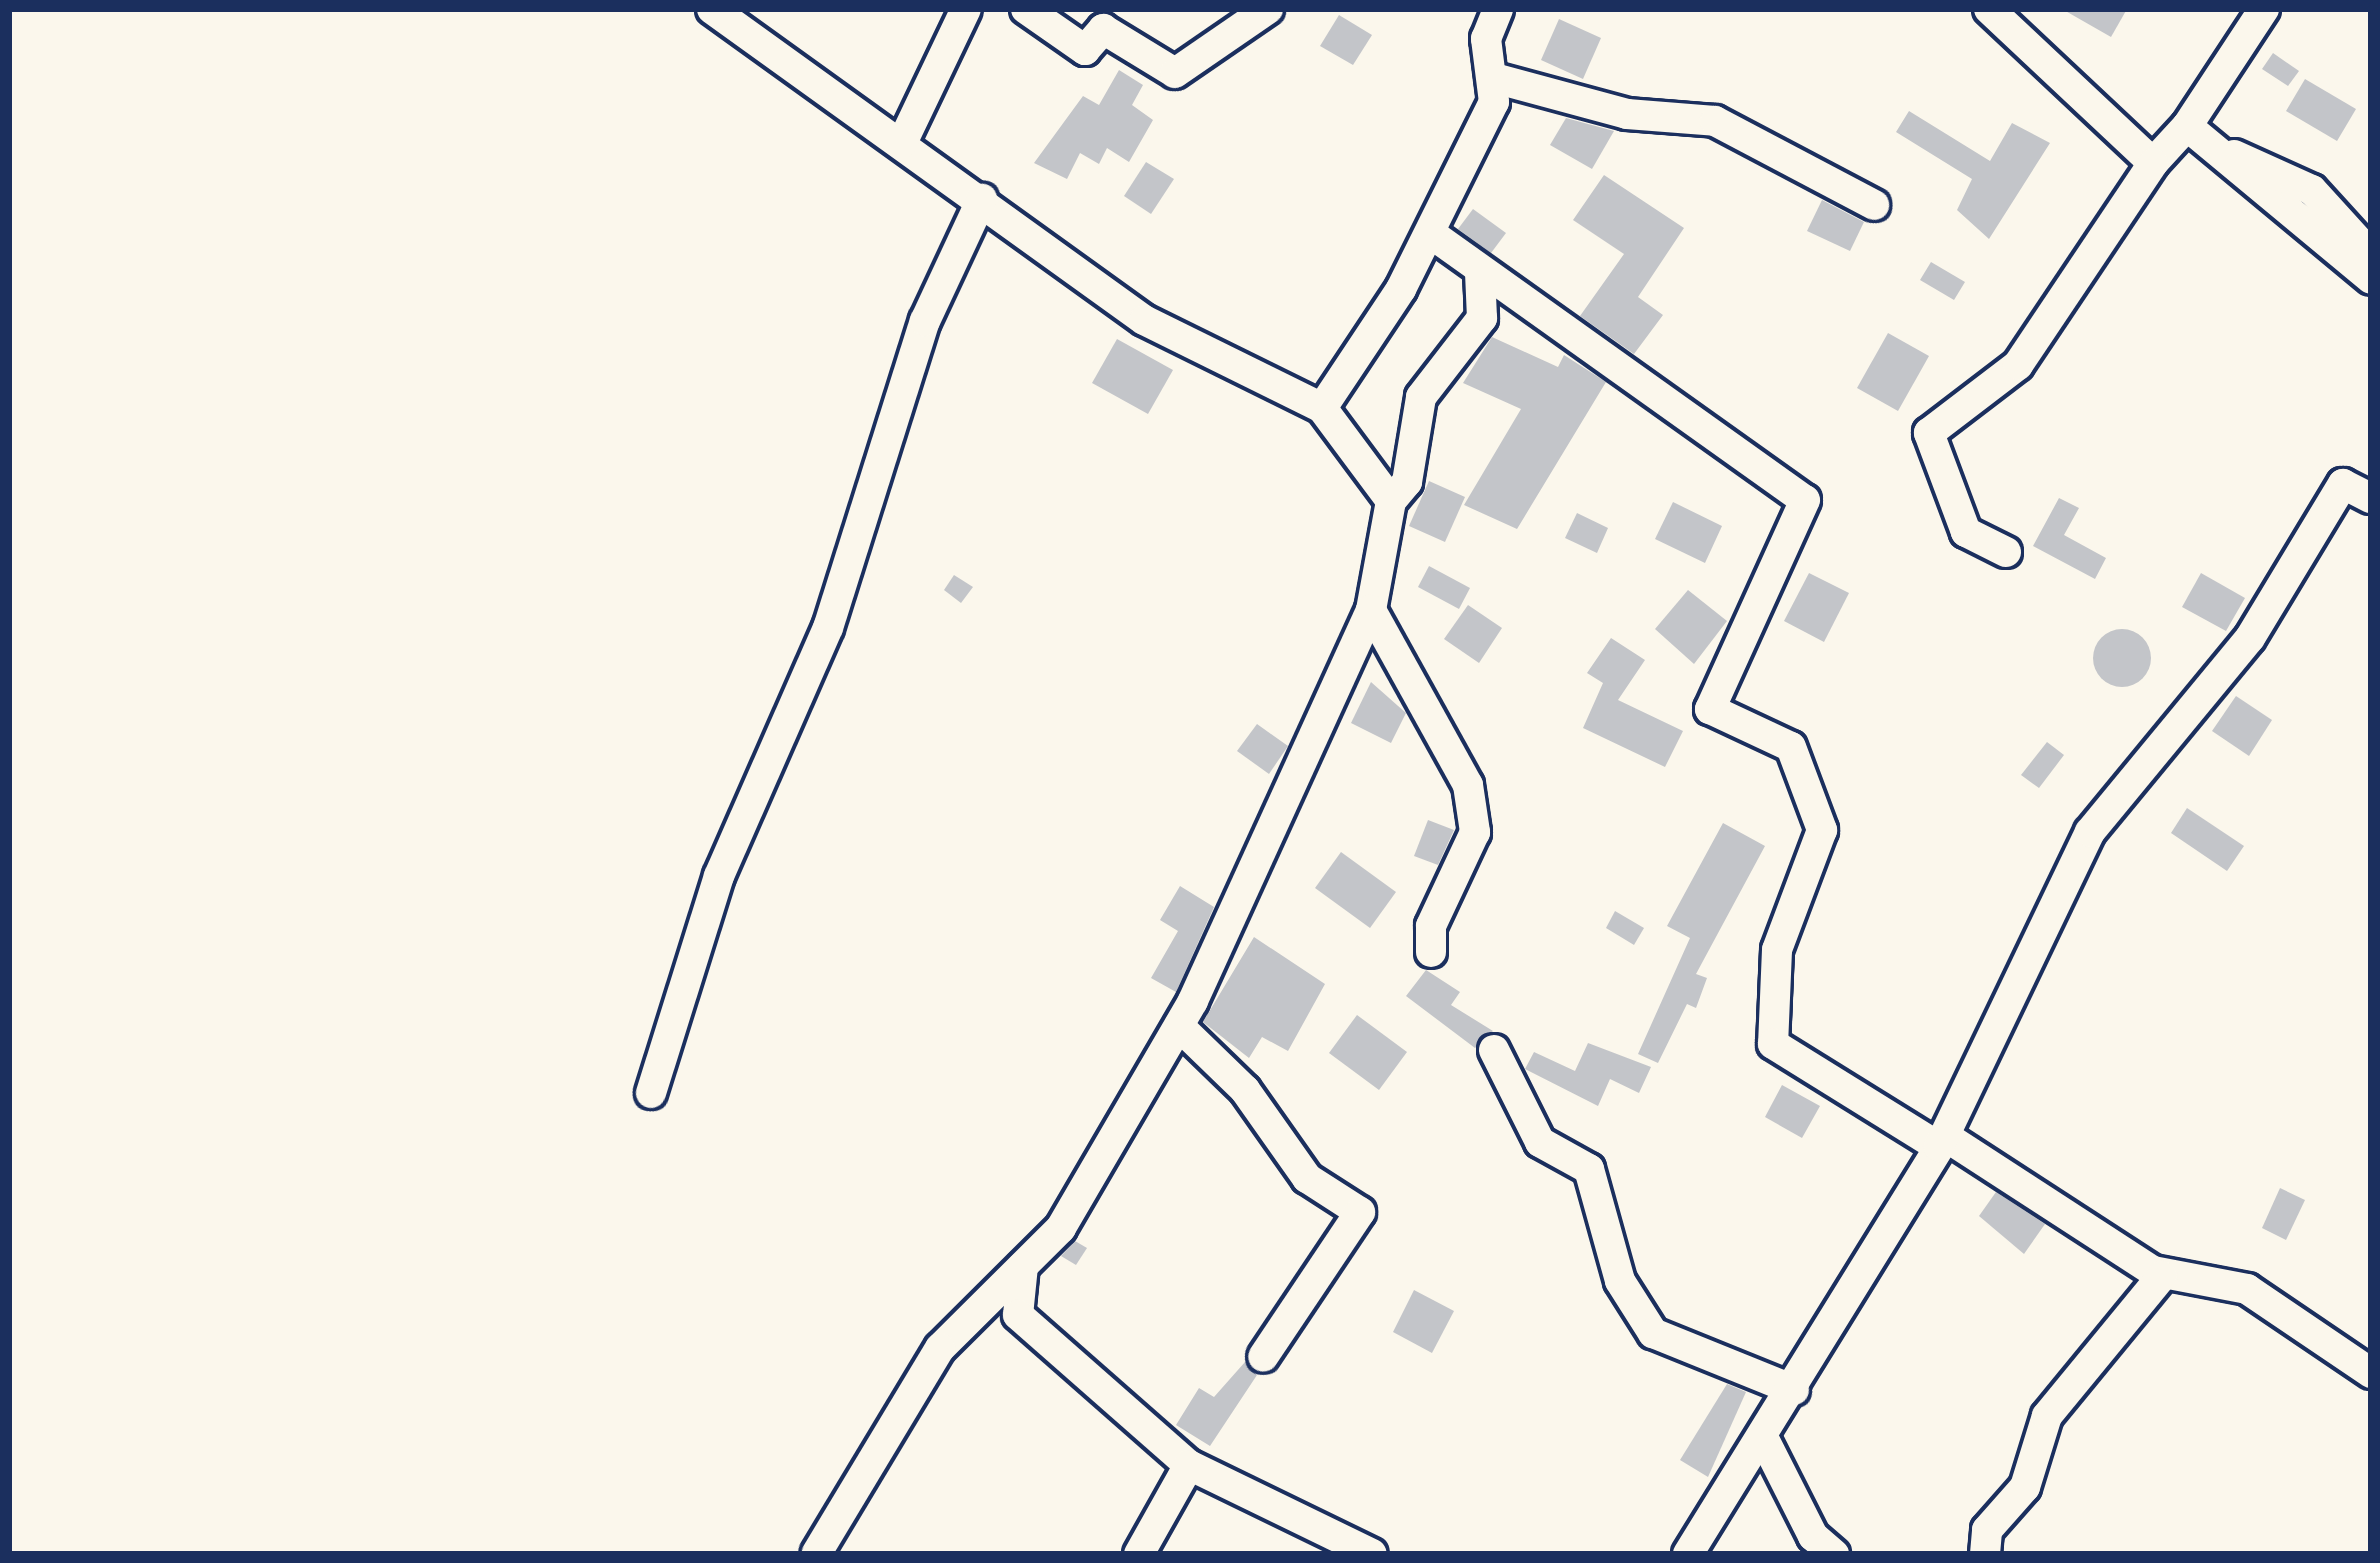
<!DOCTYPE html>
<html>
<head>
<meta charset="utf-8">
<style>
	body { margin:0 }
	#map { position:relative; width:2380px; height:1563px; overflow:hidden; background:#fbf7ec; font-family:Dekko,sans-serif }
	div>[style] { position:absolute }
	.building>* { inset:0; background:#c3c5c9 }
	.round { border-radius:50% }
	.roads { filter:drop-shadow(3px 0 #1b2f5e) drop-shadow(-3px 0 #1b2f5e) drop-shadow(0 3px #1b2f5e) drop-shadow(0 -3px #1b2f5e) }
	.minor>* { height:30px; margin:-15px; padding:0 15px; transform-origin:15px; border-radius:15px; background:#fbf7ec }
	span { translate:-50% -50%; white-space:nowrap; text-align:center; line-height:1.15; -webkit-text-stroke:9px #fbf7ec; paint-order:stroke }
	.frame { position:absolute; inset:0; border:12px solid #1b2f5e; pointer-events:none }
</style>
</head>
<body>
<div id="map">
	<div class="building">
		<i style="clip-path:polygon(2062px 9px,2127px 9px,2111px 37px)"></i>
		<i style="clip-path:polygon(1339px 15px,1372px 35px,1353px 65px,1320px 46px)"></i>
		<i style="clip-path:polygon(1559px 19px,1601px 38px,1583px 79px,1541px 60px)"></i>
		<i style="clip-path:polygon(2273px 53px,2299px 71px,2288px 86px,2262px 69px)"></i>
		<i style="clip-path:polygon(1119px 70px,1143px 85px,1132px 105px,1153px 120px,1129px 162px,1107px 148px,1099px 164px,1080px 153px,1067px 179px,1034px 163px,1083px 96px,1099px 105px)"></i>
		<i style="clip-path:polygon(2305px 79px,2356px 109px,2337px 141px,2286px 111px)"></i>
		<i style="clip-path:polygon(1909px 111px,1990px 161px,2012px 123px,2050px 143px,1989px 239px,1957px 210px,1972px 179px,1896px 132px)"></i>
		<i style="clip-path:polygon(1566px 118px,1614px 131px,1592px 169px,1550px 145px)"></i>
		<i style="clip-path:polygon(1146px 162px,1174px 179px,1151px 214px,1124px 196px)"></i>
		<i style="clip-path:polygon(1604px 175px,1684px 228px,1638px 297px,1663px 315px,1634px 354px,1580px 316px,1624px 254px,1573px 220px)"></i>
		<i style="clip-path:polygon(1822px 200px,1864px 222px,1850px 251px,1807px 231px)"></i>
		<i style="clip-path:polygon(1473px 209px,1506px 233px,1491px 253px,1458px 229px)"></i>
		<i style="clip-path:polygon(1931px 262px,1965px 282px,1954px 300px,1920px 280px)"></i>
		<i style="clip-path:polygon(1888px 333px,1929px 356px,1898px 411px,1857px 388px)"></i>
		<i style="clip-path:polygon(1492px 337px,1558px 367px,1564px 355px,1606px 382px,1517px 529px,1464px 505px,1521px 409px,1463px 383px)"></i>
		<i style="clip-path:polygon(1117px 339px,1173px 370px,1148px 414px,1092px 383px)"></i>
		<i style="clip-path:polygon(1429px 481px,1465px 497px,1445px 542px,1409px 526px)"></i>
		<i style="clip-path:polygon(2059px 498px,2079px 508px,2064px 535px,2106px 558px,2095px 579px,2033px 546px)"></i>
		<i style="clip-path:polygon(1673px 502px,1722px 526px,1705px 563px,1655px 539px)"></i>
		<i style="clip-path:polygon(1577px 513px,1608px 528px,1597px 553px,1565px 538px)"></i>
		<i style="clip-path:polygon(1429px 566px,1470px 588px,1459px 609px,1418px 587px)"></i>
		<i style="clip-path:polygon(1809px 573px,1849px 593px,1824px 642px,1784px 621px)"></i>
		<i style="clip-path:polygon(2201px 573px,2245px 598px,2226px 631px,2182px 607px)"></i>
		<i style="clip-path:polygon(954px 575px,973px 587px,961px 603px,944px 590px)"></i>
		<i style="clip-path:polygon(1688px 590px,1727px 621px,1694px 664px,1655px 629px)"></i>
		<i style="clip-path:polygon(1468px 605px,1502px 628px,1479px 663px,1444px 639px)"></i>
		<i class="round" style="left:2093px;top:629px;width:58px;height:58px"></i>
		<i style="clip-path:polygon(1611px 638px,1645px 660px,1618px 700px,1683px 731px,1665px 767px,1583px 728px,1603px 683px,1587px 673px)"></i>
		<i style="clip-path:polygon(1371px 682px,1406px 713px,1391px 743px,1351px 723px)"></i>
		<i style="clip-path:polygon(2236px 696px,2272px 720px,2249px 756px,2212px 731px)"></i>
		<i style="clip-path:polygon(1257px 724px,1288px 746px,1269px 774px,1237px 751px)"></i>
		<i style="clip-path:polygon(2047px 742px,2064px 755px,2039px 788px,2021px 775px)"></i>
		<i style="clip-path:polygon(2187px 808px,2244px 846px,2227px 871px,2171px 833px)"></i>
		<i style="clip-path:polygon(1428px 820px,1454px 830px,1438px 865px,1414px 856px)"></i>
		<i style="clip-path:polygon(1723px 823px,1765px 846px,1696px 974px,1707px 978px,1696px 1008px,1687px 1004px,1658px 1063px,1638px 1054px,1690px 938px,1667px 926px)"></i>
		<i style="clip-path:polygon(1341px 852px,1396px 892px,1370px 928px,1315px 888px)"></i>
		<i style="clip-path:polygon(1180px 886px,1214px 907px,1176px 992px,1151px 978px,1178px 931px,1160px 920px)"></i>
		<i style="clip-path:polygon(1615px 911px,1644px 928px,1634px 945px,1606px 928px)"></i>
		<i style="clip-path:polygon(1254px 937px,1325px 984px,1288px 1051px,1262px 1037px,1249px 1058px,1203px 1022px)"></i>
		<i style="clip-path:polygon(1426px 970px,1460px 992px,1451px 1005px,1493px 1031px,1475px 1048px,1406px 996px)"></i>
		<i style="clip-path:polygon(1357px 1015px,1407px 1052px,1379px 1090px,1329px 1053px)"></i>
		<i style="clip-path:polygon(1588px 1043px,1651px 1067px,1639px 1093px,1610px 1079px,1598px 1106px,1525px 1069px,1534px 1052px,1575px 1071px)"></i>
		<i style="clip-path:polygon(1782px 1085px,1820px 1106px,1802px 1138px,1765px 1117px)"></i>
		<i style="clip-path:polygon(2280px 1188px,2305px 1200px,2286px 1240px,2262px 1228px)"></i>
		<i style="clip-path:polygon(1996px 1192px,2045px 1224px,2024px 1254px,1979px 1216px)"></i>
		<i style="clip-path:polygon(1075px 1241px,1087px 1248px,1076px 1265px,1061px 1256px)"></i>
		<i style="clip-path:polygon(1414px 1290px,1454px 1311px,1432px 1353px,1393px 1332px)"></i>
		<i style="clip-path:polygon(1245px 1362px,1257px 1375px,1210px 1446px,1176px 1425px,1199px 1388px,1214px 1397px)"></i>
		<i style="clip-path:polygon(1727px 1384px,1746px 1392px,1708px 1477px,1680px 1460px)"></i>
	</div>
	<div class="roads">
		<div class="minor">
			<i style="left:712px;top:9px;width:532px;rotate:35.75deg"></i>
			<i style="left:1144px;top:320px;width:199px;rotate:26.3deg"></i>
			<i style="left:1322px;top:408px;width:116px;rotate:53.4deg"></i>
			<i style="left:1391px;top:501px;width:111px;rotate:100.4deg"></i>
			<i style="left:1371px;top:610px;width:430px;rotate:114.5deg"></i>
			<i style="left:1193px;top:1001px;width:263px;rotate:120.2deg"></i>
			<i style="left:1061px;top:1228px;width:170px;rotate:135.2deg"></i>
			<i style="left:940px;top:1348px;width:240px;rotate:121deg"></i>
			<i style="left:1026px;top:9px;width:72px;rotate:34.8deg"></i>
			<i style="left:1085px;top:50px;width:28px;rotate:-49deg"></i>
			<i style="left:1103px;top:29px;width:84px;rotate:31.4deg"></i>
			<i style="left:1175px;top:73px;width:113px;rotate:-34.5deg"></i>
			<i style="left:1989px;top:9px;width:225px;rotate:43.2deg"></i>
			<i style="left:2153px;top:163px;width:50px;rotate:-47.4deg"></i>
			<i style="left:2264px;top:9px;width:140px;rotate:123.3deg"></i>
			<i style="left:2187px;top:126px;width:239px;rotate:39.7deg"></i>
			<i style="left:1494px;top:78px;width:138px;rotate:15.1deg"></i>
			<i style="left:1627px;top:114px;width:88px;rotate:4.5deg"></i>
			<i style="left:1715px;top:121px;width:180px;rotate:27.8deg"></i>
			<i style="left:902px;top:143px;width:148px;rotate:-64.5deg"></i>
			<i style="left:2234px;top:155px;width:85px;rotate:24.2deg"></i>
			<i style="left:2312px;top:190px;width:88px;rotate:47.8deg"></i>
			<i style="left:1430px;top:233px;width:460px;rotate:35.5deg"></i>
			<i style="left:1805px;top:500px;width:230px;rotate:114.4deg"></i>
			<i style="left:1710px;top:709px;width:89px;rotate:25.1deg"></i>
			<i style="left:1791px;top:747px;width:89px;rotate:69.5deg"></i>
			<i style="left:1822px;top:830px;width:128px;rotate:110.6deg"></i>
			<i style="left:1777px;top:950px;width:94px;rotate:92.4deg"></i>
			<i style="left:1773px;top:1044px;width:195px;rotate:31.8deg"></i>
			<i style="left:1322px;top:408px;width:143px;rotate:-56.4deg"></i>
			<i style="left:1401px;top:289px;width:209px;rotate:-63.6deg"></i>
			<i style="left:1494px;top:102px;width:64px;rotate:-97.2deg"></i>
			<i style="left:1486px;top:39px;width:32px;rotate:-68deg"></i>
			<i style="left:1391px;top:501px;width:25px;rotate:-50deg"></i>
			<i style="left:1407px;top:482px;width:86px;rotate:-80.6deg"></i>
			<i style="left:1421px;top:397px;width:100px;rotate:-52.3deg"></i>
			<i style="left:1482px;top:318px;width:45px;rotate:-92.5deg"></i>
			<i style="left:2006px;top:552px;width:45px;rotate:-153.4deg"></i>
			<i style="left:1966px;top:532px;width:106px;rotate:-110.5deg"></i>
			<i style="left:1929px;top:433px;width:112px;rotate:-37.4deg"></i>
			<i style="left:2018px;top:365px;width:243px;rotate:-56.2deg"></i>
			<i style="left:1371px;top:610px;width:200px;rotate:61deg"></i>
			<i style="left:1468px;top:785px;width:48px;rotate:81.5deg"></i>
			<i style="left:1475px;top:832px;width:104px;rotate:115.1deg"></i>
			<i style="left:1431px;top:926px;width:26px;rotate:90deg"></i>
			<i style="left:1179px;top:1026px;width:92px;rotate:44.1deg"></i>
			<i style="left:1245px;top:1090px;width:108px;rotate:54.8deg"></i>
			<i style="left:1307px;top:1178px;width:63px;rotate:32.7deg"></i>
			<i style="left:1360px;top:1212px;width:174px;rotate:123.8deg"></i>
			<i style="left:1494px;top:1050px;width:103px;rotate:63.4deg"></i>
			<i style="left:1540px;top:1142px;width:56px;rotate:28.9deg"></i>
			<i style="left:1589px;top:1169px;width:116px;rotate:74.5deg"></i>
			<i style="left:1620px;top:1281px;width:62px;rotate:57.6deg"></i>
			<i style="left:1653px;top:1333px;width:152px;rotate:22deg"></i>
			<i style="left:651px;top:1093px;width:227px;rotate:-72.6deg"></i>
			<i style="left:719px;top:876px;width:271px;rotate:-66.3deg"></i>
			<i style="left:828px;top:628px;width:322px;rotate:-72.5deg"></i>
			<i style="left:925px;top:321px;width:135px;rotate:-65deg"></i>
			<i style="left:1945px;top:1136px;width:248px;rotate:33deg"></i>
			<i style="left:2153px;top:1271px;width:96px;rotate:10.8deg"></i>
			<i style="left:2247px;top:1289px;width:150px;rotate:34.1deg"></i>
			<i style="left:1023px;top:1266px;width:49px;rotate:95.8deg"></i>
			<i style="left:1018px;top:1315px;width:227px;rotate:41.3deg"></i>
			<i style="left:1189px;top:1465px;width:203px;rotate:25.9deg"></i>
			<i style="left:1764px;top:1439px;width:109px;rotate:63.2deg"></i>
			<i style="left:1813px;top:1536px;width:28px;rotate:41deg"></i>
			<i style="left:1139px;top:1554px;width:102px;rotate:-60.7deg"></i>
			<i style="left:1688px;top:1554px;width:478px;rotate:-58.3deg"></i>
			<i style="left:1939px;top:1147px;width:349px;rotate:-64.4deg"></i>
			<i style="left:2090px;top:832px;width:251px;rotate:-50.5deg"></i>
			<i style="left:2250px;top:638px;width:180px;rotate:-58.9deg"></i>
			<i style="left:2343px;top:484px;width:31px;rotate:27deg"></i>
			<i style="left:1985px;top:1554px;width:24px;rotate:-85deg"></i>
			<i style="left:1987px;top:1530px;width:57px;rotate:-48.5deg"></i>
			<i style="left:2025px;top:1487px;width:74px;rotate:-72.8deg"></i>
			<i style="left:2047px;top:1416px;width:181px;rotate:-50.6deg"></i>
		</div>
	</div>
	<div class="frame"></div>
</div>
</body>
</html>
